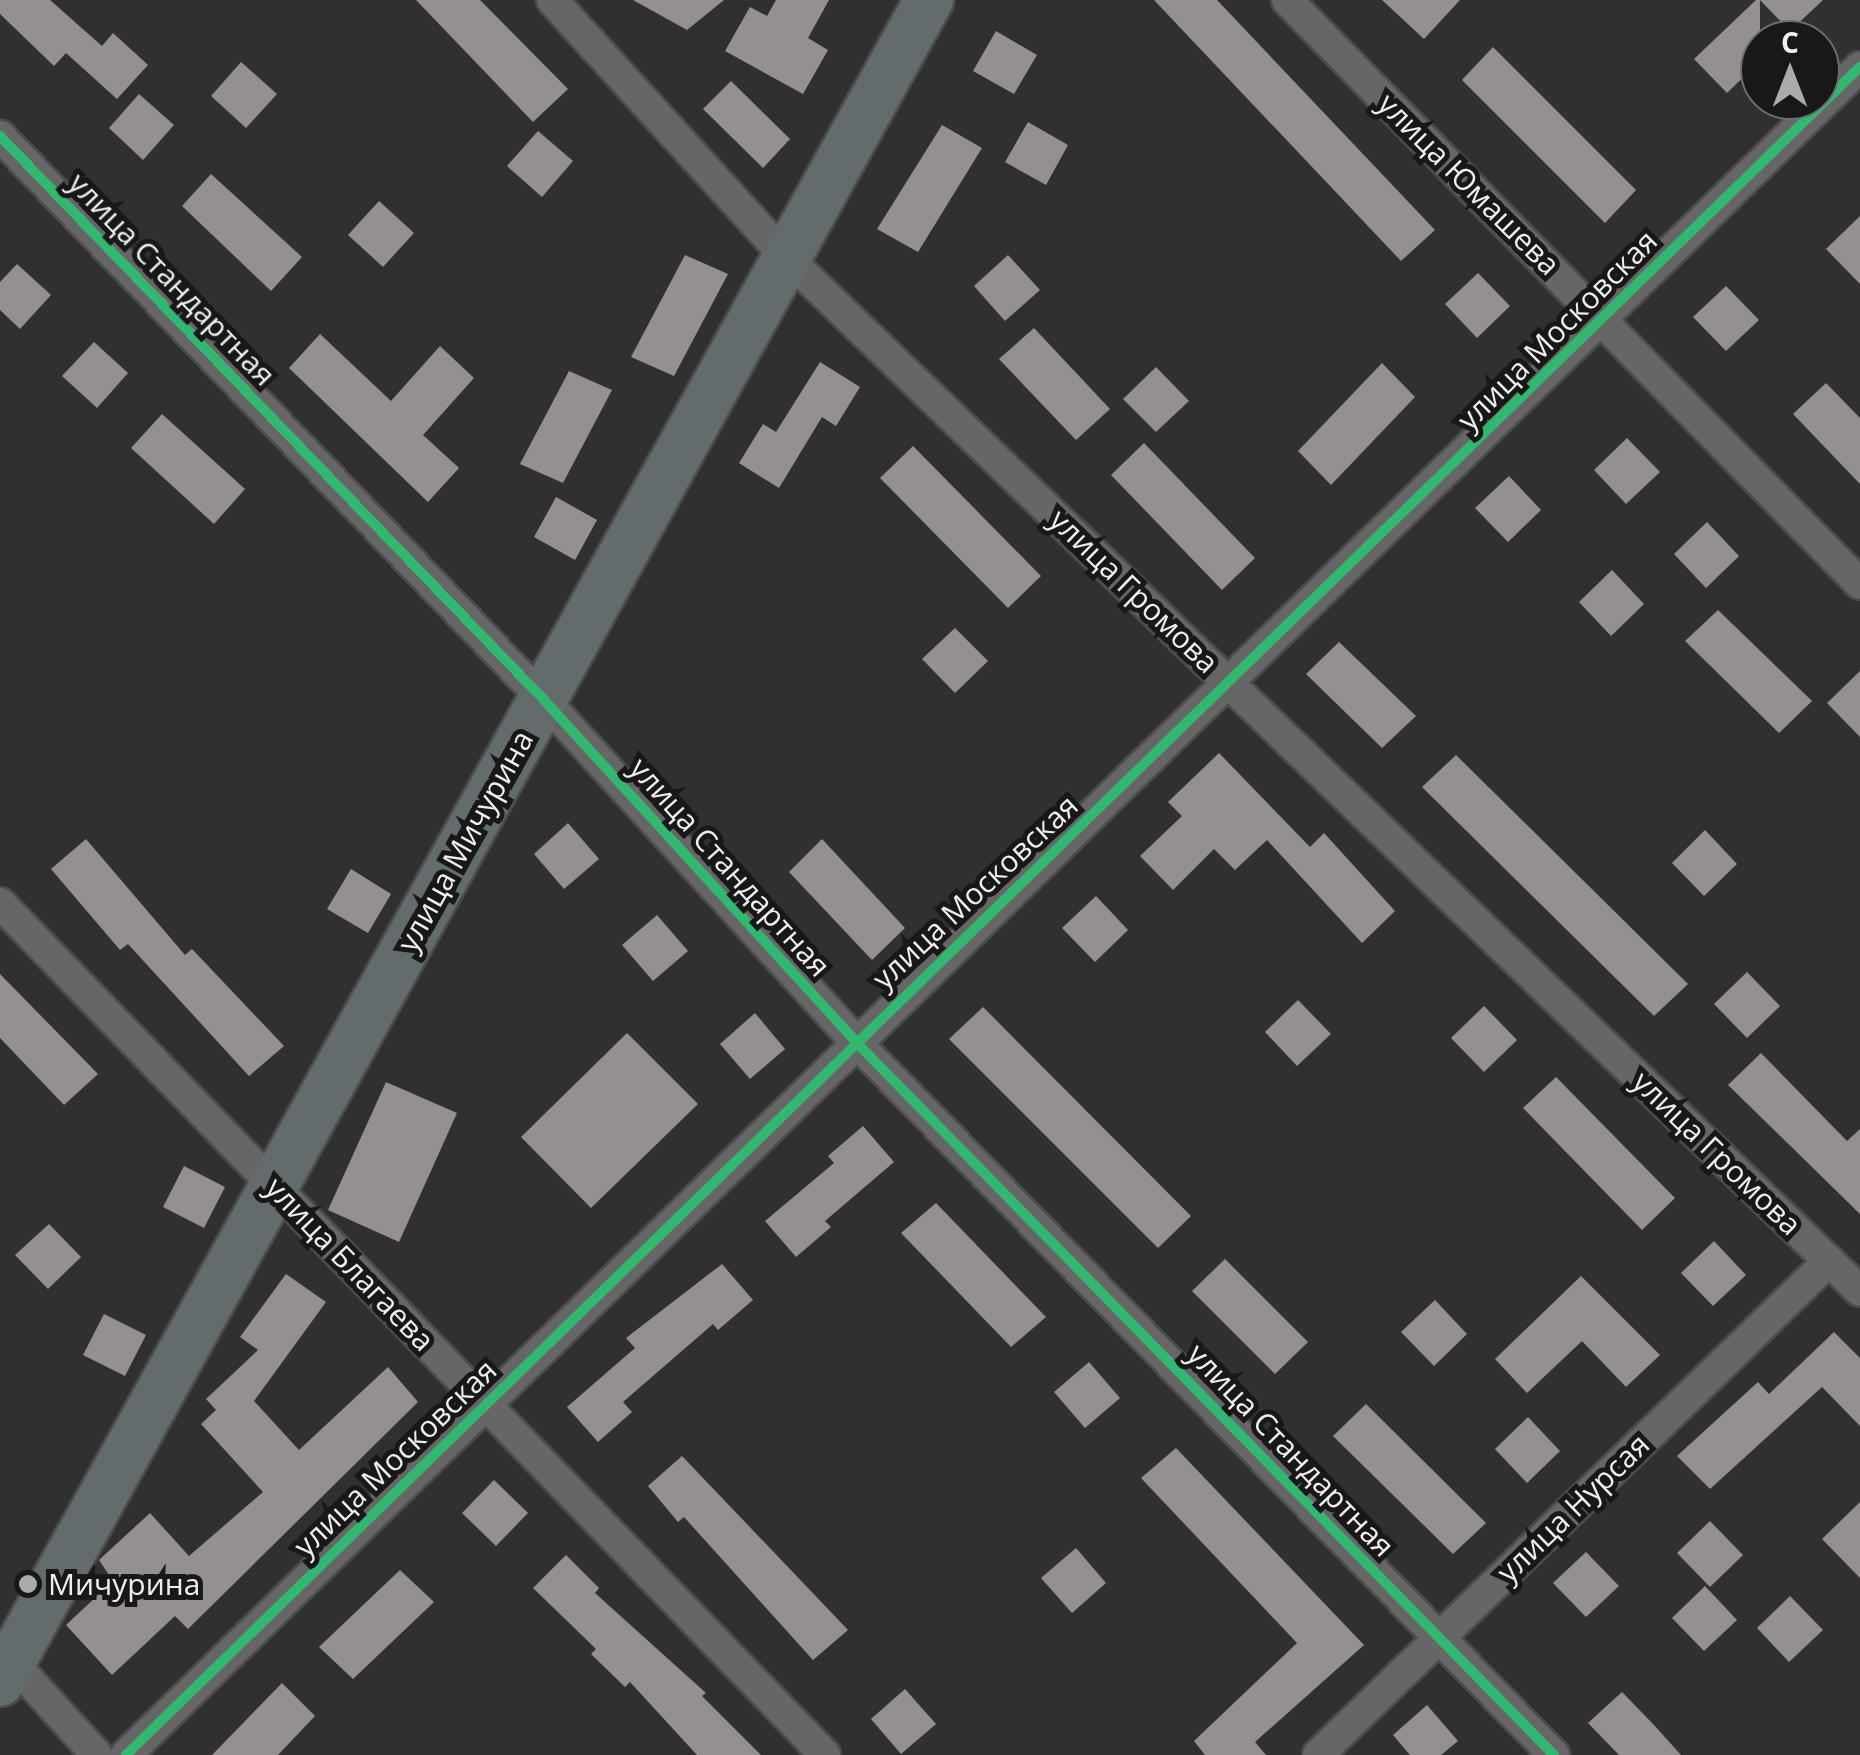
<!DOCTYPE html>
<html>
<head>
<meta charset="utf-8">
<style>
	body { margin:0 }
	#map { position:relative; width:1860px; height:1755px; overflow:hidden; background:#313031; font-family:"Open Sans",sans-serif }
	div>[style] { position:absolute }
	.building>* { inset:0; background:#958f93 }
	.roads { filter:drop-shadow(2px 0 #4d4b4c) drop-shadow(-2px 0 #4d4b4c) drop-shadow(0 2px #4d4b4c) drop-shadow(0 -2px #4d4b4c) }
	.street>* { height:30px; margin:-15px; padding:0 15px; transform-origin:15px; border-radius:15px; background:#676667 }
	.primary>* { height:48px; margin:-24px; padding:0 24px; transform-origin:24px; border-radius:24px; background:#636c6c }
	.cycleway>* { height:10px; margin:-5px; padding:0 5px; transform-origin:5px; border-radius:5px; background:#33b770 }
	.dots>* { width:28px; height:28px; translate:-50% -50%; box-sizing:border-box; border:5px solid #191818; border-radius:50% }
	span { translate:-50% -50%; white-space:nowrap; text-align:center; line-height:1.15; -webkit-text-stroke:10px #191818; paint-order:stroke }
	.street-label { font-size:30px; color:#efedee }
	.poi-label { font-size:30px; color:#efedee }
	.left { translate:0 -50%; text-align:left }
	.north { position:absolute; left:1740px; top:20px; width:100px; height:100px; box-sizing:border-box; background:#191818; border:2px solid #6f6d6e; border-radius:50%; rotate:0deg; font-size:28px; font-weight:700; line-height:40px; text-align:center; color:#efedee }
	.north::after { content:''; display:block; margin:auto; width:35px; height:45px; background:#acabac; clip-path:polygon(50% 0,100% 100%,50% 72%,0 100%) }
</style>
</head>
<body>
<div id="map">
	<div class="building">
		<i style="clip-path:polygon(0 0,50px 0,102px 46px,113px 33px,148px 65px,117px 99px,66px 53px,54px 66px,0 14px)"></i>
		<i style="clip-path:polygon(416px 0,480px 0,568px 89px,533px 122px)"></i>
		<i style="clip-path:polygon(633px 0,724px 0,687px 30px)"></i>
		<i style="clip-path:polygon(776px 0,829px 0,808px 38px,828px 50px,803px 94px,725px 51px,750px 7px,767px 16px)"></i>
		<i style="clip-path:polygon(1154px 0,1217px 0,1435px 230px,1401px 261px)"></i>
		<i style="clip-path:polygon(1382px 0,1460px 0,1424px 39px)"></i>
		<i style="clip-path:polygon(1756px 0,1823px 0,1790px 31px,1760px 0,1760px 61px,1727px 93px,1694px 59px)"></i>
		<i style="clip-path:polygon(996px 31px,1037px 55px,1014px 94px,973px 71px)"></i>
		<i style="clip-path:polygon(1493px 47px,1636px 190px,1605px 223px,1462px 80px)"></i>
		<i style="clip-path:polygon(241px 62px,277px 94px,246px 128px,211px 96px)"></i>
		<i style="clip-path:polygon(731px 81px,790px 139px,763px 168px,703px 109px)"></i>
		<i style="clip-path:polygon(139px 94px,174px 125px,143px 160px,109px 128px)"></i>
		<i style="clip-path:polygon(1028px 122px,1068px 145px,1046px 185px,1005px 162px)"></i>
		<i style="clip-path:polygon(942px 125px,982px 148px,918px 252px,877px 229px)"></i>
		<i style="clip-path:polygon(538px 131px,573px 161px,542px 197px,507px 166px)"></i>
		<i style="clip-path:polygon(211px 174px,302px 257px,271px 291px,182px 206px)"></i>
		<i style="clip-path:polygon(379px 201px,414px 233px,383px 267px,348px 235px)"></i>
		<i style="clip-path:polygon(1860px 216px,1860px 284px,1826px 249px)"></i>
		<i style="clip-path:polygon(685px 255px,728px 274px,674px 376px,631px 357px)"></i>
		<i style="clip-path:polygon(1008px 255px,1040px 290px,1005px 321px,974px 286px)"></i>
		<i style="clip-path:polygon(17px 264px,51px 295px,20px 329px,0 310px,0 282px)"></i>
		<i style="clip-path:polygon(1478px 273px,1510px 306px,1477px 338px,1445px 304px)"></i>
		<i style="clip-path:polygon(1726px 286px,1759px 320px,1726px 351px,1693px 317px)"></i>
		<i style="clip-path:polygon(1034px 328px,1110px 409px,1076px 440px,999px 359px)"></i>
		<i style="clip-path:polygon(320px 334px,391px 401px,440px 346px,474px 378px,423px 435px,459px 468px,428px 502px,289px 368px)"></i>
		<i style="clip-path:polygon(94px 342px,128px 373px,97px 408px,62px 376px)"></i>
		<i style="clip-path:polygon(820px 362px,860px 387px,836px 426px,822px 417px,779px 488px,739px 463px,763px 424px,776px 432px)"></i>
		<i style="clip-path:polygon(1382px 363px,1415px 397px,1331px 485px,1298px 451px)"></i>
		<i style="clip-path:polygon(1156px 367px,1189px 401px,1156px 432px,1123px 399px)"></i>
		<i style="clip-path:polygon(569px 371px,612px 390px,563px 483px,520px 464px)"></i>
		<i style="clip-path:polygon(1826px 383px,1860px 418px,1860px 484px,1793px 414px)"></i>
		<i style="clip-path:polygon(162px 414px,245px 489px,214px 524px,131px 448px)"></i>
		<i style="clip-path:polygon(1627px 438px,1660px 472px,1626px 504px,1594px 470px)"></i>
		<i style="clip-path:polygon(1144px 443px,1255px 558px,1222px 590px,1111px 475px)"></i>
		<i style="clip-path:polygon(913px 446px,1041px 576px,1008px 608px,880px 478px)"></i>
		<i style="clip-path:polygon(1509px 476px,1541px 510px,1508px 542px,1475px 508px)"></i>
		<i style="clip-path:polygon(556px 497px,597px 520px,575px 560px,534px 537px)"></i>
		<i style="clip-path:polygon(1707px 522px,1739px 556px,1706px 588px,1674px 554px)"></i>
		<i style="clip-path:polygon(1612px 570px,1644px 604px,1611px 636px,1579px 602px)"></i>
		<i style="clip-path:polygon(1718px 610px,1812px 701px,1779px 733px,1685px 641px)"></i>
		<i style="clip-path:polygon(955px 628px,988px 661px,955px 693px,922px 659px)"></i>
		<i style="clip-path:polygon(1339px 642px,1416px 716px,1382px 748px,1306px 674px)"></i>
		<i style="clip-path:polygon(1860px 671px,1860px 737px,1827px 703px)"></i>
		<i style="clip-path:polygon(1219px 753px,1310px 847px,1324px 833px,1395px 911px,1362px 943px,1267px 840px,1235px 870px,1214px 849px,1173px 890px,1140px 856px,1182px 816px,1168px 802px)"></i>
		<i style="clip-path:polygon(1456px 755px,1688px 984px,1654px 1016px,1422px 787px)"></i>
		<i style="clip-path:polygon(568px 823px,599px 859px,564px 889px,534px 854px)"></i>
		<i style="clip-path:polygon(1705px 830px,1737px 864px,1704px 896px,1672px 863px)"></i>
		<i style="clip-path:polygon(86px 839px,185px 955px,192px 949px,284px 1046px,249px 1076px,128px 944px,120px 950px,51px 869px)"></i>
		<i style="clip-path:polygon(822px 839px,905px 928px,872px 960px,789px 872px)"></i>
		<i style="clip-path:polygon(351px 869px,391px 894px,368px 933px,327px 909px)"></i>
		<i style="clip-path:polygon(1096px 896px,1128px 930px,1095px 962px,1062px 928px)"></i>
		<i style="clip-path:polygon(657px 915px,688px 951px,653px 981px,622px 945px)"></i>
		<i style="clip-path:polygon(1747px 972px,1780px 1006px,1747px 1038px,1714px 1004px)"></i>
		<i style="clip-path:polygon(0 974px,98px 1074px,64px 1105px,0 1038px)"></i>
		<i style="clip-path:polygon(1298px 1000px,1331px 1034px,1297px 1066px,1265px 1032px)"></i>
		<i style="clip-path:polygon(1484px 1006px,1517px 1040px,1484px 1072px,1451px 1038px)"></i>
		<i style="clip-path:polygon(983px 1007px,1191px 1216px,1158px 1248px,949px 1039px)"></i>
		<i style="clip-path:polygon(755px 1013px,785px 1049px,750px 1079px,720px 1044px)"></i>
		<i style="clip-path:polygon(627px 1033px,698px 1104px,591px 1208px,521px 1137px)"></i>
		<i style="clip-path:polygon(1761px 1053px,1847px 1141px,1860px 1129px,1860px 1214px,1728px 1085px)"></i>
		<i style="clip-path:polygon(1556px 1077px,1675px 1198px,1642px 1230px,1523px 1108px)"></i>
		<i style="clip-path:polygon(386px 1082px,457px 1113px,399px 1242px,328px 1210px)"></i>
		<i style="clip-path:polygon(863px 1126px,894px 1162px,825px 1221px,831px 1227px,796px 1257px,765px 1221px,834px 1163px,828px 1156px)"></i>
		<i style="clip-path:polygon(184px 1166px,225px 1187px,204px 1228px,163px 1207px)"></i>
		<i style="clip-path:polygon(936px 1203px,1046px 1317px,1011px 1347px,901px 1233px)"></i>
		<i style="clip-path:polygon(49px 1224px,81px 1257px,48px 1289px,15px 1255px)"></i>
		<i style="clip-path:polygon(1714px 1241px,1746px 1275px,1713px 1306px,1681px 1273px)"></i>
		<i style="clip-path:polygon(1225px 1259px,1308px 1342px,1275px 1374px,1192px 1291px)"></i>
		<i style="clip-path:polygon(722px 1264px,753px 1300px,718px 1330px,713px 1324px,623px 1402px,632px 1412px,598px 1442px,567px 1407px,635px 1348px,626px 1338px)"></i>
		<i style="clip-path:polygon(286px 1274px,326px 1302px,254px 1401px,299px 1450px,388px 1367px,418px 1402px,188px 1629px,175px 1616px,112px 1675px,66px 1625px,113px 1581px,99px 1560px,150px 1513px,189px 1556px,263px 1492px,201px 1424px,216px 1410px,206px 1399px,258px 1350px,240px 1337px)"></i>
		<i style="clip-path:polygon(1581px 1276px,1660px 1355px,1626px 1387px,1582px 1341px,1527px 1393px,1495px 1359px)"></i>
		<i style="clip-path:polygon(1435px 1300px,1467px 1334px,1434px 1366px,1401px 1332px)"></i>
		<i style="clip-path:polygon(104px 1314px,146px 1335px,125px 1376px,83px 1355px)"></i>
		<i style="clip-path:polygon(1834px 1332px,1860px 1358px,1860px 1426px,1822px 1387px,1710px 1489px,1677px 1456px,1758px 1382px,1769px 1394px)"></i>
		<i style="clip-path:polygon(1089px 1362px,1120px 1398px,1085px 1428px,1054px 1392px)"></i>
		<i style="clip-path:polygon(1366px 1404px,1486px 1523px,1453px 1554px,1333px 1436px)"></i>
		<i style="clip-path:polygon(1528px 1417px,1560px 1451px,1527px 1483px,1495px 1449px)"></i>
		<i style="clip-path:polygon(1176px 1448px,1364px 1645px,1255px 1742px,1266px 1755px,1205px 1755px,1194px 1741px,1297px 1643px,1141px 1478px)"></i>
		<i style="clip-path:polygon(682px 1456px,848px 1630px,813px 1660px,684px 1517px,678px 1522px,648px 1486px)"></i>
		<i style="clip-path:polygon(494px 1480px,528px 1513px,496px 1546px,462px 1513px)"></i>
		<i style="clip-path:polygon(1860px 1502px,1860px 1578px,1822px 1539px)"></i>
		<i style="clip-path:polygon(1710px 1521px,1743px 1555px,1710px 1587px,1677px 1553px)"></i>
		<i style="clip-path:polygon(1076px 1548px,1106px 1583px,1072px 1613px,1041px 1578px)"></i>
		<i style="clip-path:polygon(1586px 1552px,1619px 1586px,1586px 1617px,1553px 1583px)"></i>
		<i style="clip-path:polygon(566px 1555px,599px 1588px,595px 1593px,706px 1693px,702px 1696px,761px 1755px,697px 1755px,630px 1682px,625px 1687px,591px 1654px,596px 1649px,533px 1588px)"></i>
		<i style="clip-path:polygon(400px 1570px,434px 1602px,353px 1679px,319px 1647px)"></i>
		<i style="clip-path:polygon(1705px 1586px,1737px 1620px,1704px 1651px,1672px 1618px)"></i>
		<i style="clip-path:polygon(1790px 1596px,1823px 1630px,1789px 1662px,1757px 1628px)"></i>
		<i style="clip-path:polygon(282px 1683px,315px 1716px,278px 1755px,212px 1755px)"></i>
		<i style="clip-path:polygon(905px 1689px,936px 1724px,901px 1754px,871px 1719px)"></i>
		<i style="clip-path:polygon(1622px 1692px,1654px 1725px,1681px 1755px,1619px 1755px,1588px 1723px)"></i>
		<i style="clip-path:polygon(1427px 1705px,1458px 1741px,1441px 1755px,1410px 1755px,1393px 1735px)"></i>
	</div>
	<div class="roads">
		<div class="street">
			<i style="left:552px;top:0;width:349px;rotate:47.7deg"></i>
			<i style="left:787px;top:258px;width:1489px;rotate:43.91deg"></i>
			<i style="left:1287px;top:0;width:818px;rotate:45.54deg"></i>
			<i style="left:0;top:136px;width:784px;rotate:46.03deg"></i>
			<i style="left:544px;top:700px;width:460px;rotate:47.6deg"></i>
			<i style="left:854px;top:1040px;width:1001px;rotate:45.61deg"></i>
			<i style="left:0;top:903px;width:1186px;rotate:45.92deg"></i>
			<i style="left:2px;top:1651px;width:141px;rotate:47.6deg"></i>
			<i style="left:126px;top:1755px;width:2420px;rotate:-44.23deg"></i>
			<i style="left:1318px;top:1755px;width:711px;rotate:-44.03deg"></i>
		</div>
		<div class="primary">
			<i style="left:0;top:1682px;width:1922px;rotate:-61.09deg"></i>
		</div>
	</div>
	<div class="cycleway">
		<i style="left:0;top:136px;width:784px;rotate:46.03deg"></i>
		<i style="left:544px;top:700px;width:460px;rotate:47.6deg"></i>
		<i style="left:854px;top:1040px;width:1001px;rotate:45.61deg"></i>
		<i style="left:126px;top:1755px;width:2420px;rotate:-44.23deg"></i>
	</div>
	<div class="dots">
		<i style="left:28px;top:1584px;background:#acabac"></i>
	</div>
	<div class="street-label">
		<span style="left:1469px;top:184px;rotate:45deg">улица Юмашева</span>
		<span style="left:172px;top:279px;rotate:46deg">улица Стандартная</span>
		<span style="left:1557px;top:330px;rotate:-45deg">улица Московская</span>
		<span style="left:1134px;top:591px;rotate:44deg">улица Громова</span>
		<span style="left:465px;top:841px;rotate:-61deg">улица Мичурина</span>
		<span style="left:730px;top:867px;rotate:48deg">улица Стандартная</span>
		<span style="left:975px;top:892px;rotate:-43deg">улица Московская</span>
		<span style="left:1717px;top:1153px;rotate:44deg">улица Громова</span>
		<span style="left:350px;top:1264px;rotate:46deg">улица Благаева</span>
		<span style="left:1291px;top:1450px;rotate:46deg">улица Стандартная</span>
		<span style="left:395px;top:1458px;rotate:-44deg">улица Московская</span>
		<span style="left:1573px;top:1508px;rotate:-44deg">улица Нурсая</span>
	</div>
	<div class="poi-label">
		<span class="left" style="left:48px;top:1584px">Мичурина</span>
	</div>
	<div class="north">С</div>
</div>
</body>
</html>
